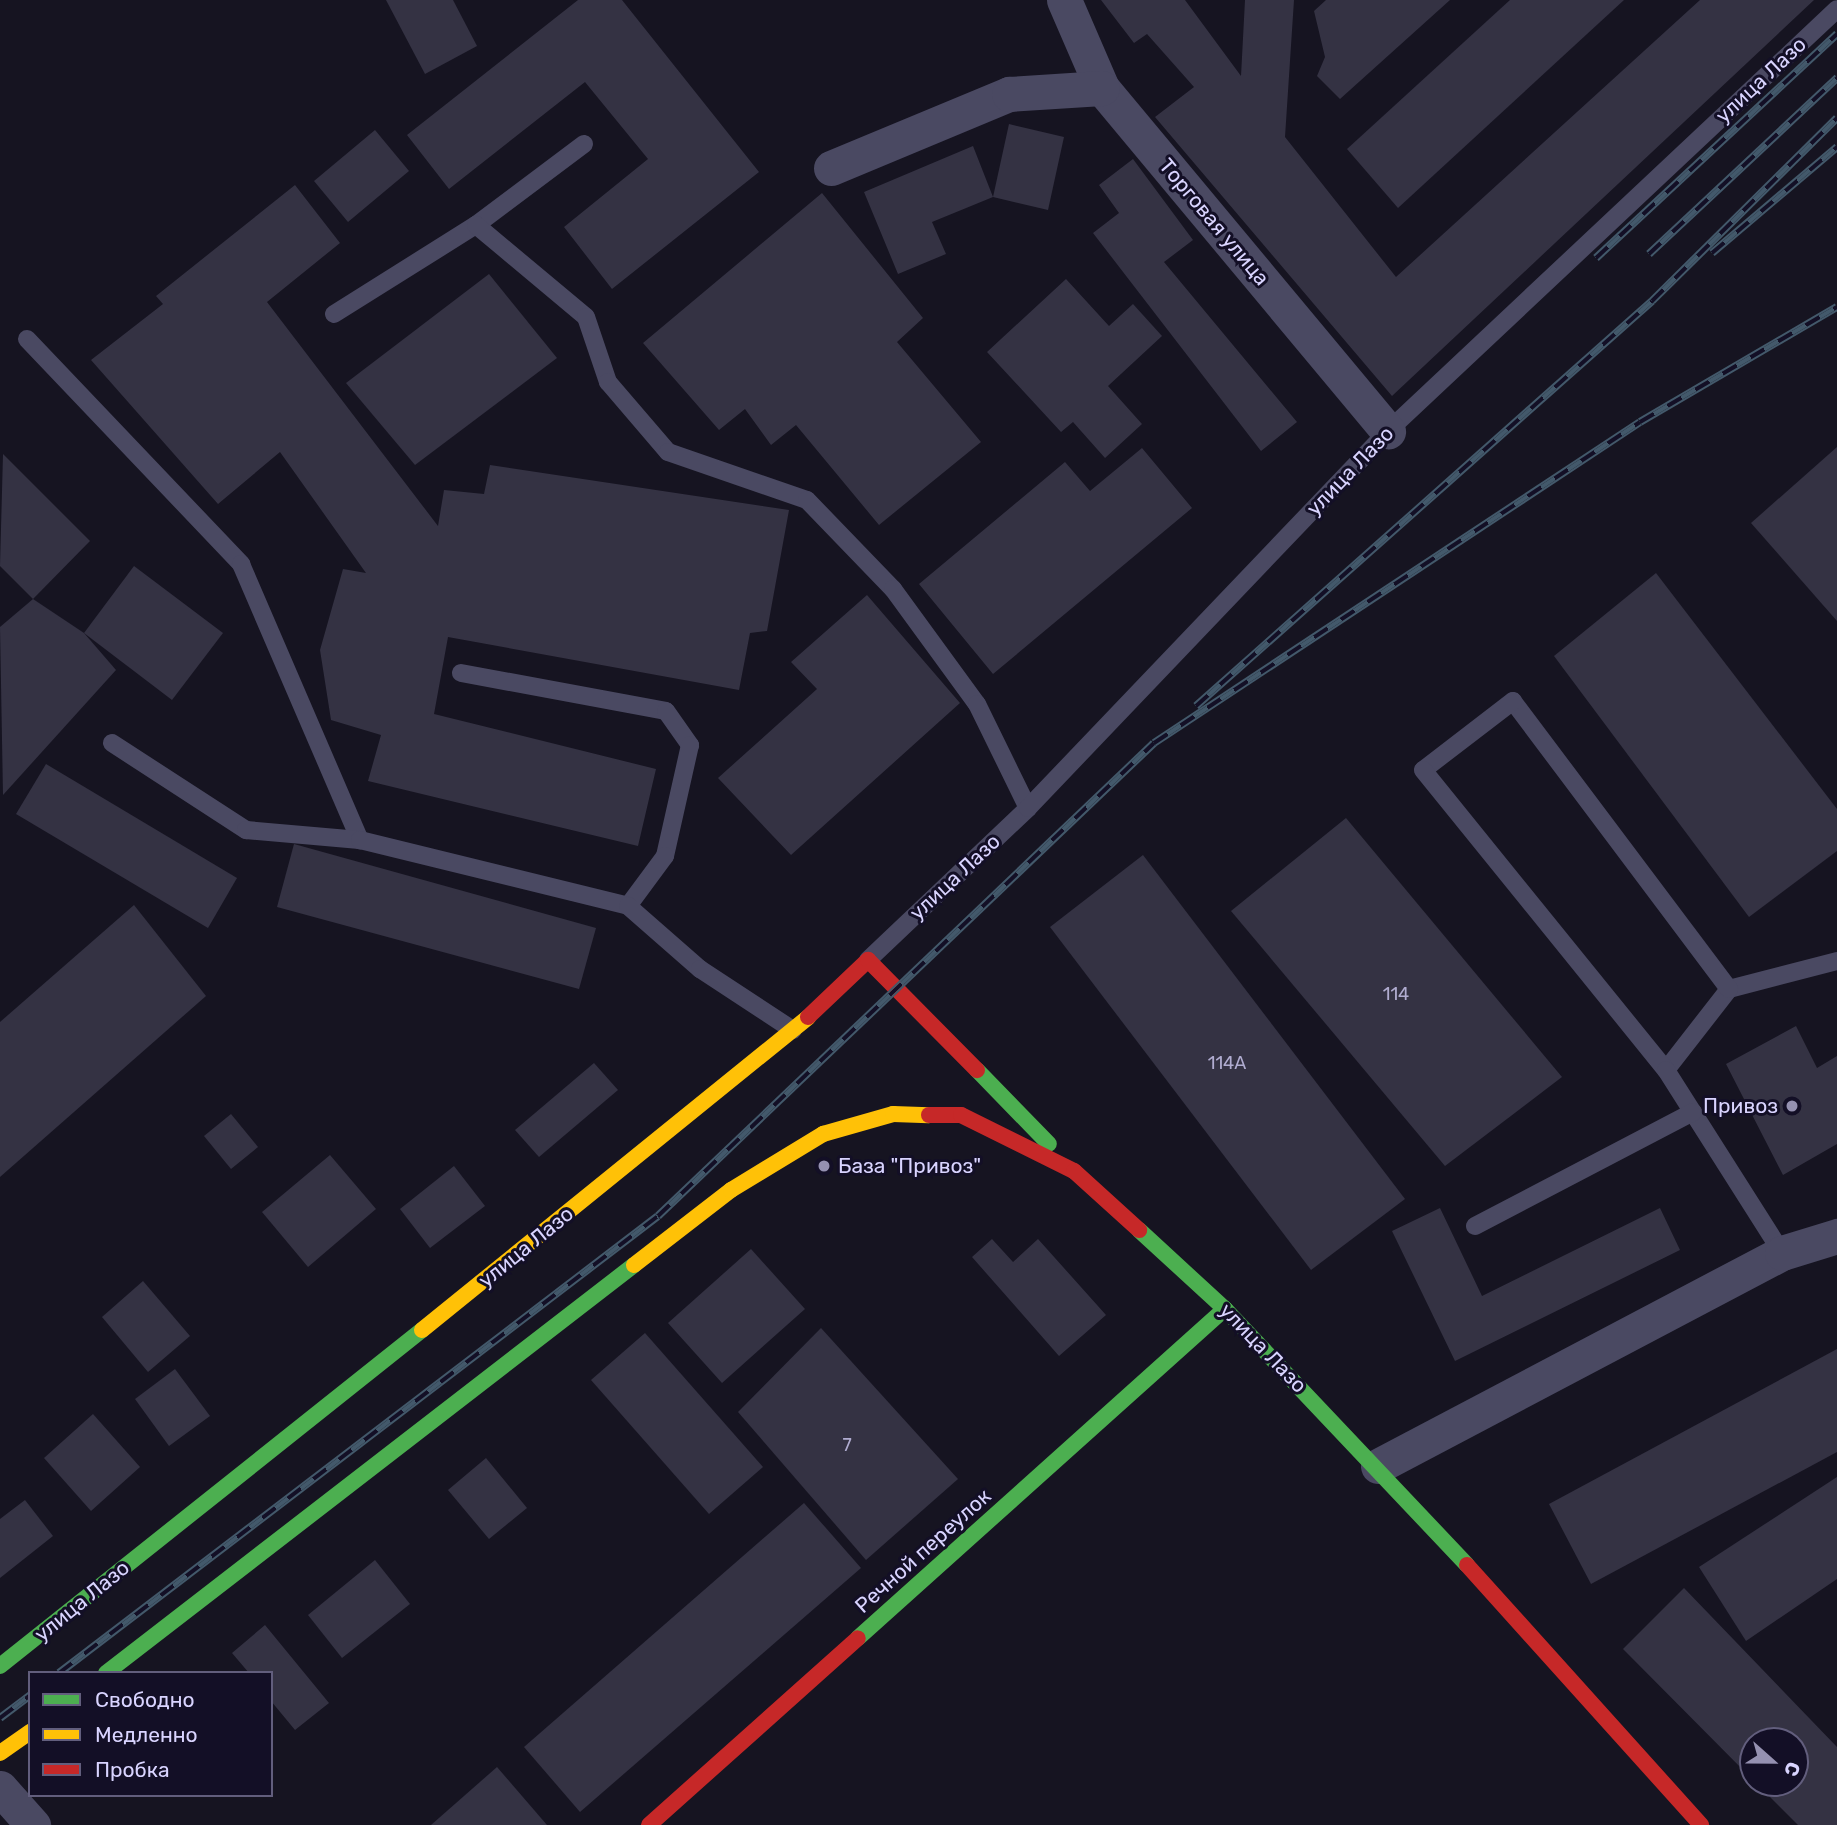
<!DOCTYPE html>
<html>
<head>
<meta charset="utf-8">
<style>
	body { margin:0 }
	#map { position:relative; width:1837px; height:1825px; overflow:hidden; background:#161421; font-family:Rubik,sans-serif }
	div>[style] { position:absolute }
	.building>* { inset:0; background:#343243 }
	.lane>* { height:18px; margin:-9px; padding:0 9px; transform-origin:9px; border-radius:9px; background:#4a4962 }
	.street>* { height:35px; margin:-17.5px; padding:0 17.5px; transform-origin:17.5px; border-radius:17.5px; background:#4a4962 }
	.fast>* { height:16px; margin:-8px; padding:0 8px; transform-origin:8px; border-radius:8px; background:#4caf50 }
	.slow>* { height:16px; margin:-8px; padding:0 8px; transform-origin:8px; border-radius:8px; background:#ffc107 }
	.jam>* { height:16px; margin:-8px; padding:0 8px; transform-origin:8px; border-radius:8px; background:#c62828 }
	.rail>* { height:8px; margin-top:-4px; transform-origin:0; background:repeating-linear-gradient(90deg,#130f26 0 16px,#43596b 0 32px); box-sizing:border-box; border-block:2px solid #43596b }
	.dots>* { width:19px; height:19px; translate:-50% -50%; box-sizing:border-box; border:4px solid #130f26; border-radius:50% }
	span { translate:-50% -50%; white-space:nowrap; text-align:center; line-height:1.15; -webkit-text-stroke:6px #130f26; paint-order:stroke }
	.number-label { font-size:18px; color:#b0acd0 }
	.number-label span { -webkit-text-stroke-width:0 }
	.street-label { font-size:21px; color:#d9d4ff }
	.poi-label { font-size:21px; color:#d9d4ff }
	.right { translate:-100% -50%; text-align:right }
	.left { translate:0 -50%; text-align:left }
	.legend { position:absolute; left:28px; top:1671px; width:245px; height:126px; box-sizing:border-box; background:#130f26; border:2px solid #625e7d; margin:0; padding:9px 12px; list-style:none; font-size:21px; color:#d9d4ff }
	.legend li { display:flex; align-items:center; gap:14px; height:35px }
	.legend b { width:35px; border:2px solid #625e7d }
	.north { position:absolute; left:1739px; top:1727px; width:70px; height:70px; box-sizing:border-box; background:#130f26; border:2px solid #625e7d; border-radius:50%; rotate:111deg; font-size:19px; font-weight:700; line-height:28px; text-align:center; color:#d9d4ff }
	.north::after { content:''; display:block; margin:auto; width:24px; height:32px; background:#9591b1; clip-path:polygon(50% 0,100% 100%,50% 72%,0 100%) }
</style>
</head>
<body>
<div id="map">
	<div class="building">
		<i style="clip-path:polygon(386px 0,453px 0,477px 46px,425px 74px)"></i>
		<i style="clip-path:polygon(578px 0,622px 0,759px 172px,612px 289px,564px 227px,648px 159px,585px 82px,449px 189px,407px 135px)"></i>
		<i style="clip-path:polygon(1101px 0,1185px 0,1241px 76px,1245px 0,1294px 0,1285px 137px,1396px 277px,1700px 0,1814px 0,1392px 396px,1155px 117px,1194px 87px,1147px 34px,1134px 43px)"></i>
		<i style="clip-path:polygon(1326px 0,1450px 0,1340px 99px,1317px 76px,1325px 57px,1314px 11px)"></i>
		<i style="clip-path:polygon(1510px 0,1624px 0,1398px 208px,1347px 149px)"></i>
		<i style="clip-path:polygon(1009px 124px,1064px 137px,1048px 210px,993px 197px)"></i>
		<i style="clip-path:polygon(375px 130px,409px 171px,348px 222px,314px 181px)"></i>
		<i style="clip-path:polygon(973px 146px,993px 197px,932px 222px,946px 254px,898px 274px,864px 192px)"></i>
		<i style="clip-path:polygon(1133px 159px,1193px 240px,1164px 262px,1297px 422px,1261px 451px,1093px 233px,1119px 213px,1099px 185px)"></i>
		<i style="clip-path:polygon(295px 185px,340px 243px,267px 302px,438px 526px,444px 490px,484px 494px,490px 465px,789px 510px,767px 631px,750px 633px,739px 690px,448px 637px,434px 714px,656px 769px,638px 846px,368px 781px,381px 735px,331px 720px,320px 650px,343px 569px,366px 573px,280px 452px,218px 504px,91px 360px,163px 304px,156px 296px)"></i>
		<i style="clip-path:polygon(822px 193px,923px 318px,897px 342px,981px 442px,879px 525px,796px 425px,771px 445px,745px 409px,719px 430px,643px 343px)"></i>
		<i style="clip-path:polygon(489px 274px,557px 358px,415px 465px,346px 383px)"></i>
		<i style="clip-path:polygon(1066px 279px,1109px 326px,1133px 304px,1162px 336px,1108px 386px,1142px 424px,1105px 458px,1073px 422px,1061px 432px,987px 352px)"></i>
		<i style="clip-path:polygon(1837px 447px,1837px 621px,1751px 523px)"></i>
		<i style="clip-path:polygon(1142px 448px,1192px 508px,993px 674px,919px 584px,1065px 462px,1090px 491px)"></i>
		<i style="clip-path:polygon(3px 454px,90px 541px,33px 599px,0 566px)"></i>
		<i style="clip-path:polygon(134px 566px,223px 633px,172px 700px,84px 633px)"></i>
		<i style="clip-path:polygon(1656px 573px,1837px 809px,1837px 851px,1749px 917px,1554px 656px)"></i>
		<i style="clip-path:polygon(867px 595px,960px 703px,791px 855px,718px 778px,817px 689px,791px 662px)"></i>
		<i style="clip-path:polygon(33px 599px,84px 633px,116px 670px,3px 795px,0 627px)"></i>
		<i style="clip-path:polygon(46px 764px,237px 878px,208px 928px,16px 814px)"></i>
		<i style="clip-path:polygon(1346px 818px,1562px 1077px,1445px 1166px,1231px 911px)"></i>
		<i style="clip-path:polygon(294px 844px,596px 928px,579px 989px,277px 907px)"></i>
		<i style="clip-path:polygon(1143px 855px,1405px 1199px,1311px 1270px,1050px 927px)"></i>
		<i style="clip-path:polygon(134px 905px,206px 996px,0 1177px,0 1022px)"></i>
		<i style="clip-path:polygon(1796px 1026px,1817px 1068px,1837px 1056px,1837px 1144px,1783px 1175px,1726px 1064px)"></i>
		<i style="clip-path:polygon(594px 1063px,618px 1090px,539px 1157px,515px 1130px)"></i>
		<i style="clip-path:polygon(231px 1114px,258px 1147px,231px 1169px,204px 1136px)"></i>
		<i style="clip-path:polygon(330px 1155px,376px 1209px,308px 1267px,262px 1212px)"></i>
		<i style="clip-path:polygon(454px 1166px,485px 1206px,430px 1248px,400px 1209px)"></i>
		<i style="clip-path:polygon(1440px 1208px,1482px 1296px,1660px 1208px,1680px 1250px,1455px 1361px,1392px 1231px)"></i>
		<i style="clip-path:polygon(992px 1239px,1013px 1262px,1038px 1239px,1106px 1315px,1059px 1356px,972px 1257px)"></i>
		<i style="clip-path:polygon(751px 1249px,805px 1309px,722px 1383px,668px 1323px)"></i>
		<i style="clip-path:polygon(143px 1281px,190px 1336px,148px 1372px,102px 1317px)"></i>
		<i style="clip-path:polygon(821px 1328px,958px 1479px,866px 1560px,738px 1412px)"></i>
		<i style="clip-path:polygon(645px 1333px,763px 1467px,709px 1514px,591px 1380px)"></i>
		<i style="clip-path:polygon(1837px 1349px,1837px 1452px,1591px 1584px,1549px 1504px)"></i>
		<i style="clip-path:polygon(175px 1369px,210px 1416px,169px 1446px,135px 1399px)"></i>
		<i style="clip-path:polygon(93px 1414px,140px 1467px,91px 1511px,44px 1458px)"></i>
		<i style="clip-path:polygon(486px 1458px,527px 1508px,489px 1539px,448px 1490px)"></i>
		<i style="clip-path:polygon(1837px 1477px,1837px 1579px,1746px 1641px,1699px 1567px)"></i>
		<i style="clip-path:polygon(25px 1500px,53px 1536px,0 1578px,0 1519px)"></i>
		<i style="clip-path:polygon(804px 1503px,861px 1568px,580px 1812px,524px 1747px)"></i>
		<i style="clip-path:polygon(375px 1560px,410px 1604px,342px 1658px,308px 1615px)"></i>
		<i style="clip-path:polygon(1684px 1588px,1837px 1747px,1837px 1825px,1798px 1825px,1756px 1783px,1795px 1783px,1795px 1741px,1753px 1741px,1753px 1780px,1623px 1649px)"></i>
		<i style="clip-path:polygon(265px 1625px,329px 1703px,295px 1730px,271px 1701px,271px 1673px,249px 1673px,232px 1653px)"></i>
		<i style="clip-path:polygon(497px 1767px,547px 1825px,431px 1825px)"></i>
	</div>
	<div class="lane">
		<i style="left:476px;top:225px;width:135px;rotate:-36.9deg"></i>
		<i style="left:334px;top:314px;width:168px;rotate:-32.1deg"></i>
		<i style="left:476px;top:225px;width:143px;rotate:39.9deg"></i>
		<i style="left:586px;top:317px;width:69px;rotate:71.3deg"></i>
		<i style="left:608px;top:382px;width:92px;rotate:49.4deg"></i>
		<i style="left:668px;top:452px;width:147px;rotate:19.1deg"></i>
		<i style="left:807px;top:500px;width:124px;rotate:46deg"></i>
		<i style="left:893px;top:589px;width:142px;rotate:53.9deg"></i>
		<i style="left:977px;top:704px;width:116px;rotate:63.9deg"></i>
		<i style="left:27px;top:339px;width:311px;rotate:46.4deg"></i>
		<i style="left:241px;top:564px;width:301px;rotate:66.7deg"></i>
		<i style="left:461px;top:673px;width:208px;rotate:10.5deg"></i>
		<i style="left:666px;top:711px;width:42px;rotate:54.8deg"></i>
		<i style="left:690px;top:745px;width:114px;rotate:102.7deg"></i>
		<i style="left:665px;top:856px;width:62px;rotate:126.5deg"></i>
		<i style="left:112px;top:743px;width:160px;rotate:33deg"></i>
		<i style="left:246px;top:830px;width:114px;rotate:5deg"></i>
		<i style="left:360px;top:840px;width:276px;rotate:13.8deg"></i>
		<i style="left:628px;top:906px;width:96px;rotate:41.2deg"></i>
		<i style="left:700px;top:969px;width:111px;rotate:33.3deg"></i>
		<i style="left:868px;top:960px;width:221px;rotate:-43.5deg"></i>
		<i style="left:1028px;top:808px;width:521px;rotate:-46.32deg"></i>
		<i style="left:1388px;top:431px;width:616px;rotate:-43.22deg"></i>
		<i style="left:1729px;top:989px;width:112px;rotate:-14.5deg"></i>
		<i style="left:1666px;top:1070px;width:103px;rotate:-52.1deg"></i>
		<i style="left:1729px;top:989px;width:360px;rotate:-126.9deg"></i>
		<i style="left:1513px;top:701px;width:113px;rotate:142.5deg"></i>
		<i style="left:1423px;top:770px;width:386px;rotate:51deg"></i>
		<i style="left:1666px;top:1070px;width:217px;rotate:57.6deg"></i>
		<i style="left:1475px;top:1226px;width:246px;rotate:-27.6deg"></i>
	</div>
	<div class="street">
		<i style="left:1064px;top:0;width:96px;rotate:66.6deg"></i>
		<i style="left:1102px;top:88px;width:447px;rotate:50.2deg"></i>
		<i style="left:831px;top:168px;width:193px;rotate:-22.6deg"></i>
		<i style="left:1009px;top:94px;width:93px;rotate:-3.7deg"></i>
		<i style="left:1378px;top:1466px;width:457px;rotate:-27.8deg"></i>
		<i style="left:1782px;top:1253px;width:58px;rotate:-17.2deg"></i>
		<i style="left:0;top:1788px;width:50px;rotate:48.3deg"></i>
	</div>
	<div class="fast">
		<i style="left:977px;top:1070px;width:103px;rotate:45.8deg"></i>
		<i style="left:1139px;top:1230px;width:117px;rotate:42.6deg"></i>
		<i style="left:1225px;top:1309px;width:352px;rotate:46.6deg"></i>
		<i style="left:858px;top:1638px;width:493px;rotate:-41.9deg"></i>
		<i style="left:0;top:1666px;width:539px;rotate:-38.53deg"></i>
		<i style="left:106px;top:1673px;width:667px;rotate:-37.69deg"></i>
	</div>
	<div class="slow">
		<i style="left:634px;top:1265px;width:123px;rotate:-37.7deg"></i>
		<i style="left:731px;top:1190px;width:108px;rotate:-31.3deg"></i>
		<i style="left:823px;top:1134px;width:73px;rotate:-15.9deg"></i>
		<i style="left:893px;top:1114px;width:36px;rotate:2deg"></i>
		<i style="left:422px;top:1330px;width:497px;rotate:-39deg"></i>
		<i style="left:0;top:1753px;width:37px;rotate:-35deg"></i>
	</div>
	<div class="jam">
		<i style="left:808px;top:1017px;width:83px;rotate:-43.5deg"></i>
		<i style="left:868px;top:960px;width:155px;rotate:45.3deg"></i>
		<i style="left:929px;top:1115px;width:32px"></i>
		<i style="left:961px;top:1115px;width:126px;rotate:26.4deg"></i>
		<i style="left:1074px;top:1171px;width:88px;rotate:42.2deg"></i>
		<i style="left:1467px;top:1565px;width:350px;rotate:48deg"></i>
		<i style="left:649px;top:1825px;width:280px;rotate:-41.8deg"></i>
	</div>
	<div class="rail">
		<i style="left:1712px;top:253px;width:164px;rotate:-40.3deg"></i>
		<i style="left:1649px;top:254px;width:258px;rotate:-43.1deg"></i>
		<i style="left:1596px;top:258px;width:329px;rotate:-42.9deg"></i>
		<i style="left:1196px;top:706px;width:610px;rotate:-41.61deg"></i>
		<i style="left:1652px;top:301px;width:260px;rotate:-44.7deg"></i>
		<i style="left:59px;top:1673px;width:753px;rotate:-37.34deg"></i>
		<i style="left:658px;top:1216px;width:685px;rotate:-43.64deg"></i>
		<i style="left:1154px;top:743px;width:582px;rotate:-33.44deg"></i>
		<i style="left:1640px;top:422px;width:228px;rotate:-30.3deg"></i>
		<i style="left:0;top:1718px;width:38px;rotate:-37deg"></i>
	</div>
	<div class="dots">
		<i style="left:1792px;top:1106px;background:#9591b1"></i>
		<i style="left:824px;top:1166px;background:#9591b1"></i>
	</div>
	<div class="number-label">
		<span style="left:1396px;top:994px">114</span>
		<span style="left:1227px;top:1063px">114А</span>
		<span style="left:847px;top:1445px">7</span>
	</div>
	<div class="street-label">
		<span style="left:1761px;top:80px;rotate:-43deg">улица Лазо</span>
		<span style="left:1214px;top:222px;rotate:50deg">Торговая улица</span>
		<span style="left:1350px;top:471px;rotate:-46deg">улица Лазо</span>
		<span style="left:955px;top:877px;rotate:-43deg">улица Лазо</span>
		<span style="left:526px;top:1247px;rotate:-39deg">улица Лазо</span>
		<span style="left:1263px;top:1348px;rotate:46deg">улица Лазо</span>
		<span style="left:923px;top:1551px;rotate:-42deg">Речной переулок</span>
		<span style="left:82px;top:1601px;rotate:-39deg">улица Лазо</span>
	</div>
	<div class="poi-label">
		<span class="right" style="left:1778px;top:1106px">Привоз</span>
		<span class="left" style="left:838px;top:1166px">База "Привоз"</span>
	</div>
	<ul class="legend">
	<li><b style="height:9px;background:#4caf50"></b>Свободно</li>
	<li><b style="height:9px;background:#ffc107"></b>Медленно</li>
	<li><b style="height:9px;background:#c62828"></b>Пробка</li>
	</ul>
	<div class="north">С</div>
</div>
</body>
</html>
